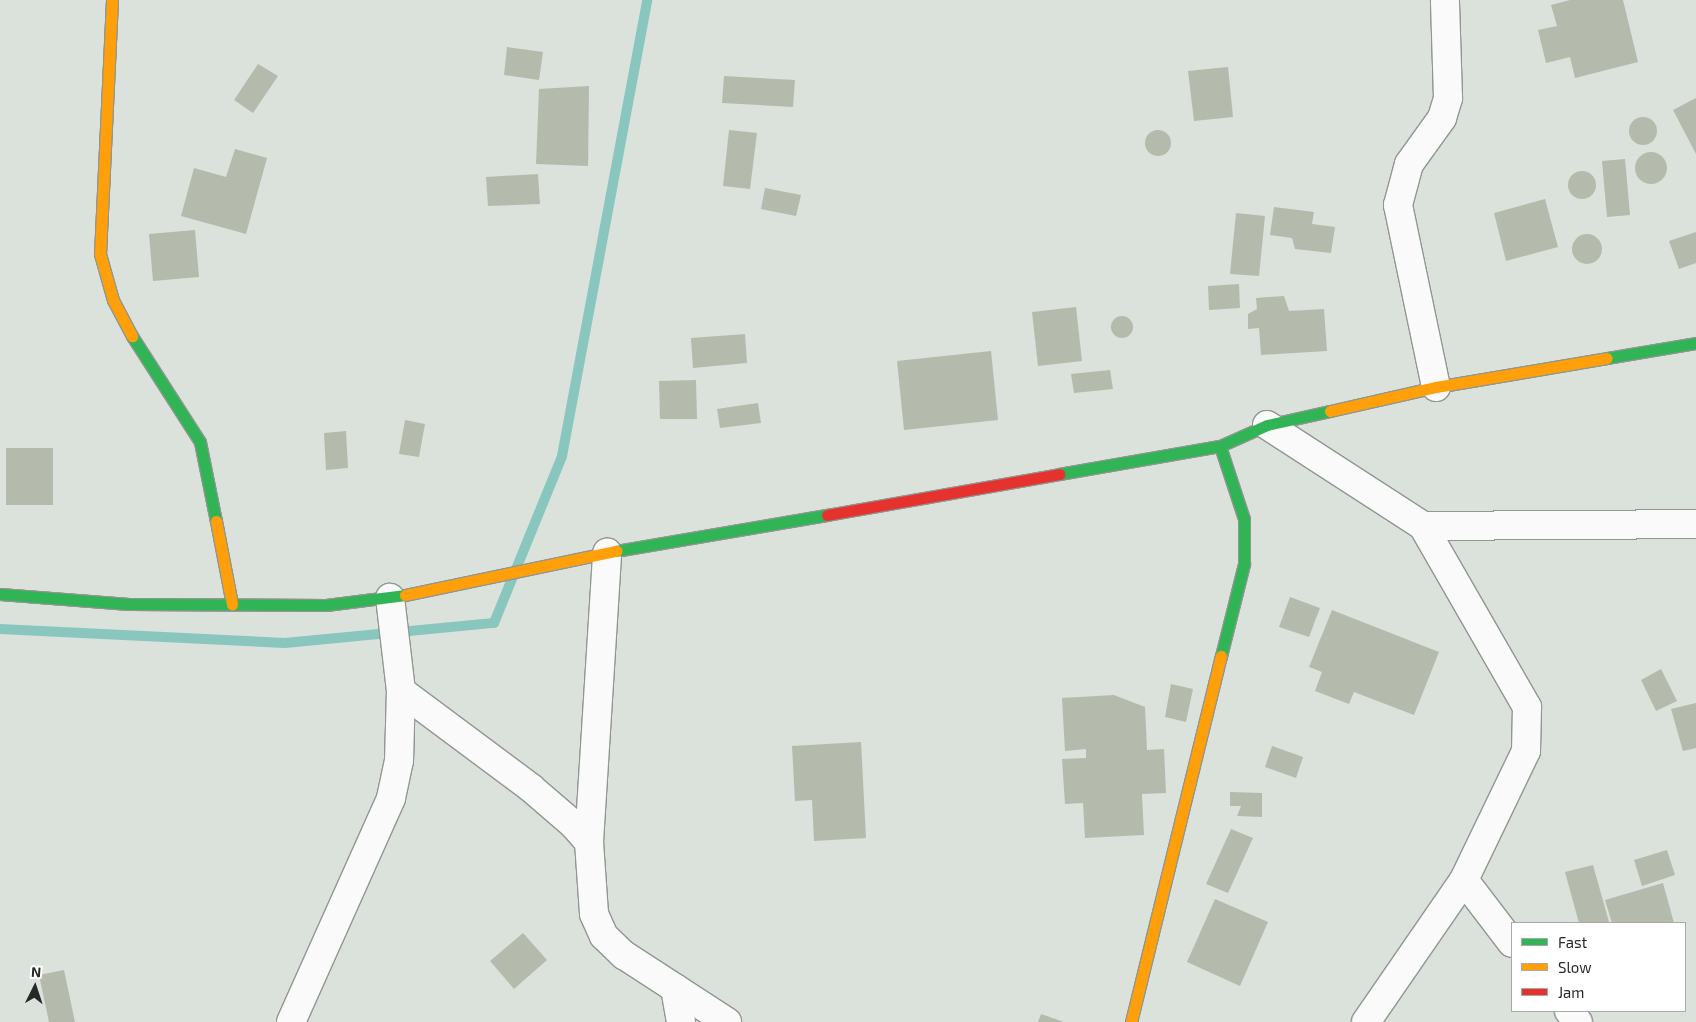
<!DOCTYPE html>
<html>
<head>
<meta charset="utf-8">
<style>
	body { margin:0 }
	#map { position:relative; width:1696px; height:1022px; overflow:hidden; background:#dbe1db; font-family:"Exo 2",sans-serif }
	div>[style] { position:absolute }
	.stream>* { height:10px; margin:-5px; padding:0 5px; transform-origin:5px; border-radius:5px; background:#88c6be }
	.building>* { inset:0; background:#b4bbad }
	.round { border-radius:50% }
	.roads { filter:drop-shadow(1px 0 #919691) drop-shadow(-1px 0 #919691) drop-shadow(0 1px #919691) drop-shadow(0 -1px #919691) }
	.street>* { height:28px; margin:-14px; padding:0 14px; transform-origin:14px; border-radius:14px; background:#fafafa }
	.fast>* { height:11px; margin:-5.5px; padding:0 5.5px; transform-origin:5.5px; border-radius:5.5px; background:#30b455 }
	.slow>* { height:11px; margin:-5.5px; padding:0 5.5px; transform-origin:5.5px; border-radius:5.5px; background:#ff9f0a }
	.jam>* { height:11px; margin:-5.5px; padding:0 5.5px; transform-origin:5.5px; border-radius:5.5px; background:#e5322d }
	span { translate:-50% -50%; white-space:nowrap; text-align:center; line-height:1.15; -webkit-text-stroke:5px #fff; paint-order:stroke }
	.legend { position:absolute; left:1511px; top:922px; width:175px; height:90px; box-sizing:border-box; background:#fff; border:1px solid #a8aaa8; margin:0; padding:6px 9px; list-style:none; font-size:15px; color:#262a26 }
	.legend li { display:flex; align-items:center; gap:10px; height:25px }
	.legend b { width:25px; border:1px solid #a8aaa8 }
	.north { position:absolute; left:10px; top:962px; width:50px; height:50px; -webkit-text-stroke:4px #fff; paint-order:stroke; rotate:4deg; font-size:14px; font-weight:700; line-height:20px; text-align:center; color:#262a26 }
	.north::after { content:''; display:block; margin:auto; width:18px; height:22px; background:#262a26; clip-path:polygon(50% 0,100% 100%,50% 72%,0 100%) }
</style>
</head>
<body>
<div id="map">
	<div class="stream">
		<i style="left:0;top:629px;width:285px;rotate:2.8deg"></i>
		<i style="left:285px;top:643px;width:210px;rotate:-5.5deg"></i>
		<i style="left:494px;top:623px;width:180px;rotate:-67.8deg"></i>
		<i style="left:562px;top:456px;width:464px;rotate:-79.4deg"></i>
	</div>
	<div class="building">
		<i style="clip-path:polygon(1570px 0,1623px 0,1638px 62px,1575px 78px,1570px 57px,1546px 63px,1538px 30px,1557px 26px,1551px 5px)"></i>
		<i style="clip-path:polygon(507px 47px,543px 52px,539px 80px,504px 75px)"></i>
		<i style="clip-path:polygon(258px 64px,278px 76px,253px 113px,234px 100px)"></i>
		<i style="clip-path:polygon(1228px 67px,1233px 117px,1194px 121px,1188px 71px)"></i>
		<i style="clip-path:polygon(724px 76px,795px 80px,793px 107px,722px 103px)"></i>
		<i style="clip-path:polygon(589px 86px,588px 166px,536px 164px,539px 89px)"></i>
		<i style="clip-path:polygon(1696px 98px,1696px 154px,1673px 110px)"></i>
		<i class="round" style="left:1629px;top:117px;width:28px;height:28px"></i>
		<i style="clip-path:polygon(729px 130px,757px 133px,750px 189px,723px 186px)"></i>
		<i class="round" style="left:1145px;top:130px;width:26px;height:26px"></i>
		<i style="clip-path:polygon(235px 149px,267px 158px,246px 234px,181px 216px,194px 168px,226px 177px)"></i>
		<i class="round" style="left:1635px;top:152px;width:32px;height:32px"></i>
		<i style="clip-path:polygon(1625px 159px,1630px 215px,1607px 217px,1602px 161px)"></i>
		<i class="round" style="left:1568px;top:171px;width:28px;height:28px"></i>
		<i style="clip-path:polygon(538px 174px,540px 204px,488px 206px,486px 177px)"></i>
		<i style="clip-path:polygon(765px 188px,801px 195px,796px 216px,761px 209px)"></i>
		<i style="clip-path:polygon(1545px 199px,1558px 247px,1506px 261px,1494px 213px)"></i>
		<i style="clip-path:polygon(1274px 207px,1314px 212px,1312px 224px,1335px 227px,1331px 253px,1295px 249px,1292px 238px,1270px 235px)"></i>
		<i style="clip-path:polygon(1236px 213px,1265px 216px,1259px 276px,1230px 274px)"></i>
		<i style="clip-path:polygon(195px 230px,199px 277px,153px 281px,149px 234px)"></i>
		<i style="clip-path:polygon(1696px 232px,1696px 263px,1679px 269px,1669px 241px)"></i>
		<i class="round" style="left:1572px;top:234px;width:30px;height:30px"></i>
		<i style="clip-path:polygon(1239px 284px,1240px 308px,1209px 310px,1208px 286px)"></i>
		<i style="clip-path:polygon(1284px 296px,1289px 311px,1324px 309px,1327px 351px,1261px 355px,1259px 328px,1248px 329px,1248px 314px,1257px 309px,1256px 298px)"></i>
		<i style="clip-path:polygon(1076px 307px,1082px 361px,1038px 366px,1032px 312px)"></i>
		<i class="round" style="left:1111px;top:316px;width:22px;height:22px"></i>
		<i style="clip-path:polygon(745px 334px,747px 363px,693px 368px,691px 338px)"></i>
		<i style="clip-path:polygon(991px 351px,998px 420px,904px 430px,897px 361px)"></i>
		<i style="clip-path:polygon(1110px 370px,1113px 389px,1074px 393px,1071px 374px)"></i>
		<i style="clip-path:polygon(696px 380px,697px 419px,660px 419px,659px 381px)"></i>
		<i style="clip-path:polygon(758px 403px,761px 423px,720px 428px,717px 409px)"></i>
		<i style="clip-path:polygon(405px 420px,425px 424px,419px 457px,399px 454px)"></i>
		<i style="clip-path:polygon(346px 431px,348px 468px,326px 470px,324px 433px)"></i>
		<i style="clip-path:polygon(6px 448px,53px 448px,53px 505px,6px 505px)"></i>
		<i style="clip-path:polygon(1290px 597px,1320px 608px,1309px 637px,1279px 627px)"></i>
		<i style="clip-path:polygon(1332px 610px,1439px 652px,1414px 715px,1354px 692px,1349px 704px,1315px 691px,1322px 672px,1309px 667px)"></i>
		<i style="clip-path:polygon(1661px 669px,1677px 701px,1656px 711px,1641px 680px)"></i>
		<i style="clip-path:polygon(1171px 684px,1193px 689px,1186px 722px,1165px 717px)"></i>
		<i style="clip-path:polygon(1114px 695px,1145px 707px,1147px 750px,1164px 749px,1166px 793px,1142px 794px,1144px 835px,1085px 838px,1083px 803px,1065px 804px,1062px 759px,1086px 758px,1086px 749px,1065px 751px,1062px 698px)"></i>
		<i style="clip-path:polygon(1696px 703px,1696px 748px,1683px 751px,1671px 709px)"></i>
		<i style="clip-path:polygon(861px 742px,866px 838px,814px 841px,812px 800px,795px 801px,792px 746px)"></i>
		<i style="clip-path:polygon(1272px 746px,1303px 757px,1296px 778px,1265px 767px)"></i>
		<i style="clip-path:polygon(1230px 792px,1262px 793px,1262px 817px,1237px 816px,1241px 806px,1230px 806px)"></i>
		<i style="clip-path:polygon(1231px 829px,1253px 838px,1228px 893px,1206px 884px)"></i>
		<i style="clip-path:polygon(1667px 850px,1675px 875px,1642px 886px,1634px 860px)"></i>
		<i style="clip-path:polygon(1593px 865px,1609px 922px,1579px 923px,1565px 872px)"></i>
		<i style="clip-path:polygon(1663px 883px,1674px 923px,1612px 923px,1605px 900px)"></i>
		<i style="clip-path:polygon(1215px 899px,1268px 922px,1240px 986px,1187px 962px)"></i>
		<i style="clip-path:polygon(523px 933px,547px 960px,514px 989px,490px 961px)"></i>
		<i style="clip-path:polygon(64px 970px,75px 1022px,49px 1022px,39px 975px)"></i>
		<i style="clip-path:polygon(1041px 1014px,1064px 1022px,1038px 1022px)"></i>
	</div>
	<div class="roads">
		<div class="street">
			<i style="left:1436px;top:387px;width:186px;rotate:-101.8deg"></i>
			<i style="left:1398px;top:205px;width:42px;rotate:-75deg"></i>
			<i style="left:1409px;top:164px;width:57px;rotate:-54.3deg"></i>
			<i style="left:1442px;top:118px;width:21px;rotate:-73deg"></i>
			<i style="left:1448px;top:98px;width:98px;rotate:-91.8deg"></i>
			<i style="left:1267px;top:425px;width:186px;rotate:32.9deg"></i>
			<i style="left:1423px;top:526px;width:273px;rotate:-0.4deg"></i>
			<i style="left:1423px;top:526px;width:209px;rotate:60.1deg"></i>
			<i style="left:1527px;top:707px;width:44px;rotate:91.3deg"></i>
			<i style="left:1526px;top:751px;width:143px;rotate:115.7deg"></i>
			<i style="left:1464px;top:880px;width:79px;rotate:52.7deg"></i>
			<i style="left:401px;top:691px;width:162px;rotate:36.7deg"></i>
			<i style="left:531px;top:788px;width:57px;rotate:40.7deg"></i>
			<i style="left:574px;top:825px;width:23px;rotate:49deg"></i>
			<i style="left:589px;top:842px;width:72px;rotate:86deg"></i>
			<i style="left:594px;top:914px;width:24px;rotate:66deg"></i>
			<i style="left:604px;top:936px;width:28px;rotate:44deg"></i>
			<i style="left:624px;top:955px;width:123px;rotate:33deg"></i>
			<i style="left:589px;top:842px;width:290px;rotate:-86.4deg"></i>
			<i style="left:675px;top:988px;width:35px;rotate:80deg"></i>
			<i style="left:1569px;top:1011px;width:14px;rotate:51deg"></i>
			<i style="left:291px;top:1022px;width:245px;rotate:-65.9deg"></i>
			<i style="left:391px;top:798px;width:38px;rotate:-78deg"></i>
			<i style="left:399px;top:761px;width:70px;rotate:-88.4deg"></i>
			<i style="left:401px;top:691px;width:94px;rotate:-96.7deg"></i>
			<i style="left:1366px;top:1022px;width:173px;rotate:-55.4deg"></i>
		</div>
		<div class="fast">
			<i style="left:132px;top:336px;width:126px;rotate:57.3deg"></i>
			<i style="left:200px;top:442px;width:81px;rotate:78.6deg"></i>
			<i style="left:1607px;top:358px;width:90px;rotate:-9.6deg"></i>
			<i style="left:1220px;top:446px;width:77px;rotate:71.8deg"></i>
			<i style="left:1244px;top:519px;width:45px;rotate:90deg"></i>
			<i style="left:1244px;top:564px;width:95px;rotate:104deg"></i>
			<i style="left:1059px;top:474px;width:163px;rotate:-9.9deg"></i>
			<i style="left:1220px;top:446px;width:51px;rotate:-24.1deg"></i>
			<i style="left:1267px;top:425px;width:65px;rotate:-12.5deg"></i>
			<i style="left:616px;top:551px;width:214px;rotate:-9.7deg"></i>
			<i style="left:0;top:594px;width:129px;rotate:4.4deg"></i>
			<i style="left:129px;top:604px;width:197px;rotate:0.3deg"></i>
			<i style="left:326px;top:605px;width:80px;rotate:-7.2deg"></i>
		</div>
		<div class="slow">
			<i style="left:112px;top:0;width:254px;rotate:92.7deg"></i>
			<i style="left:100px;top:254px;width:48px;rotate:74.2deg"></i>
			<i style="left:113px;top:300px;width:41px;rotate:62.2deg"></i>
			<i style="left:1330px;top:411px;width:109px;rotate:-12.8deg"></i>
			<i style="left:1436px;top:387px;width:173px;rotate:-9.6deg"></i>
			<i style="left:216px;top:521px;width:85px;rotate:79.1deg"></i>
			<i style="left:405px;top:595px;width:216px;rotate:-11.8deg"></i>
			<i style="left:1131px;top:1022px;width:377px;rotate:-76.2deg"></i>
		</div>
		<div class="jam">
			<i style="left:827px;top:515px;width:236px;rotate:-10deg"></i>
		</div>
	</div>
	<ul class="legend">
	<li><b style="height:6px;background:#30b455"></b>Fast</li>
	<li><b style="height:6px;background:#ff9f0a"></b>Slow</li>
	<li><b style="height:6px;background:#e5322d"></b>Jam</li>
	</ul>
	<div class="north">N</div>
</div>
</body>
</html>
